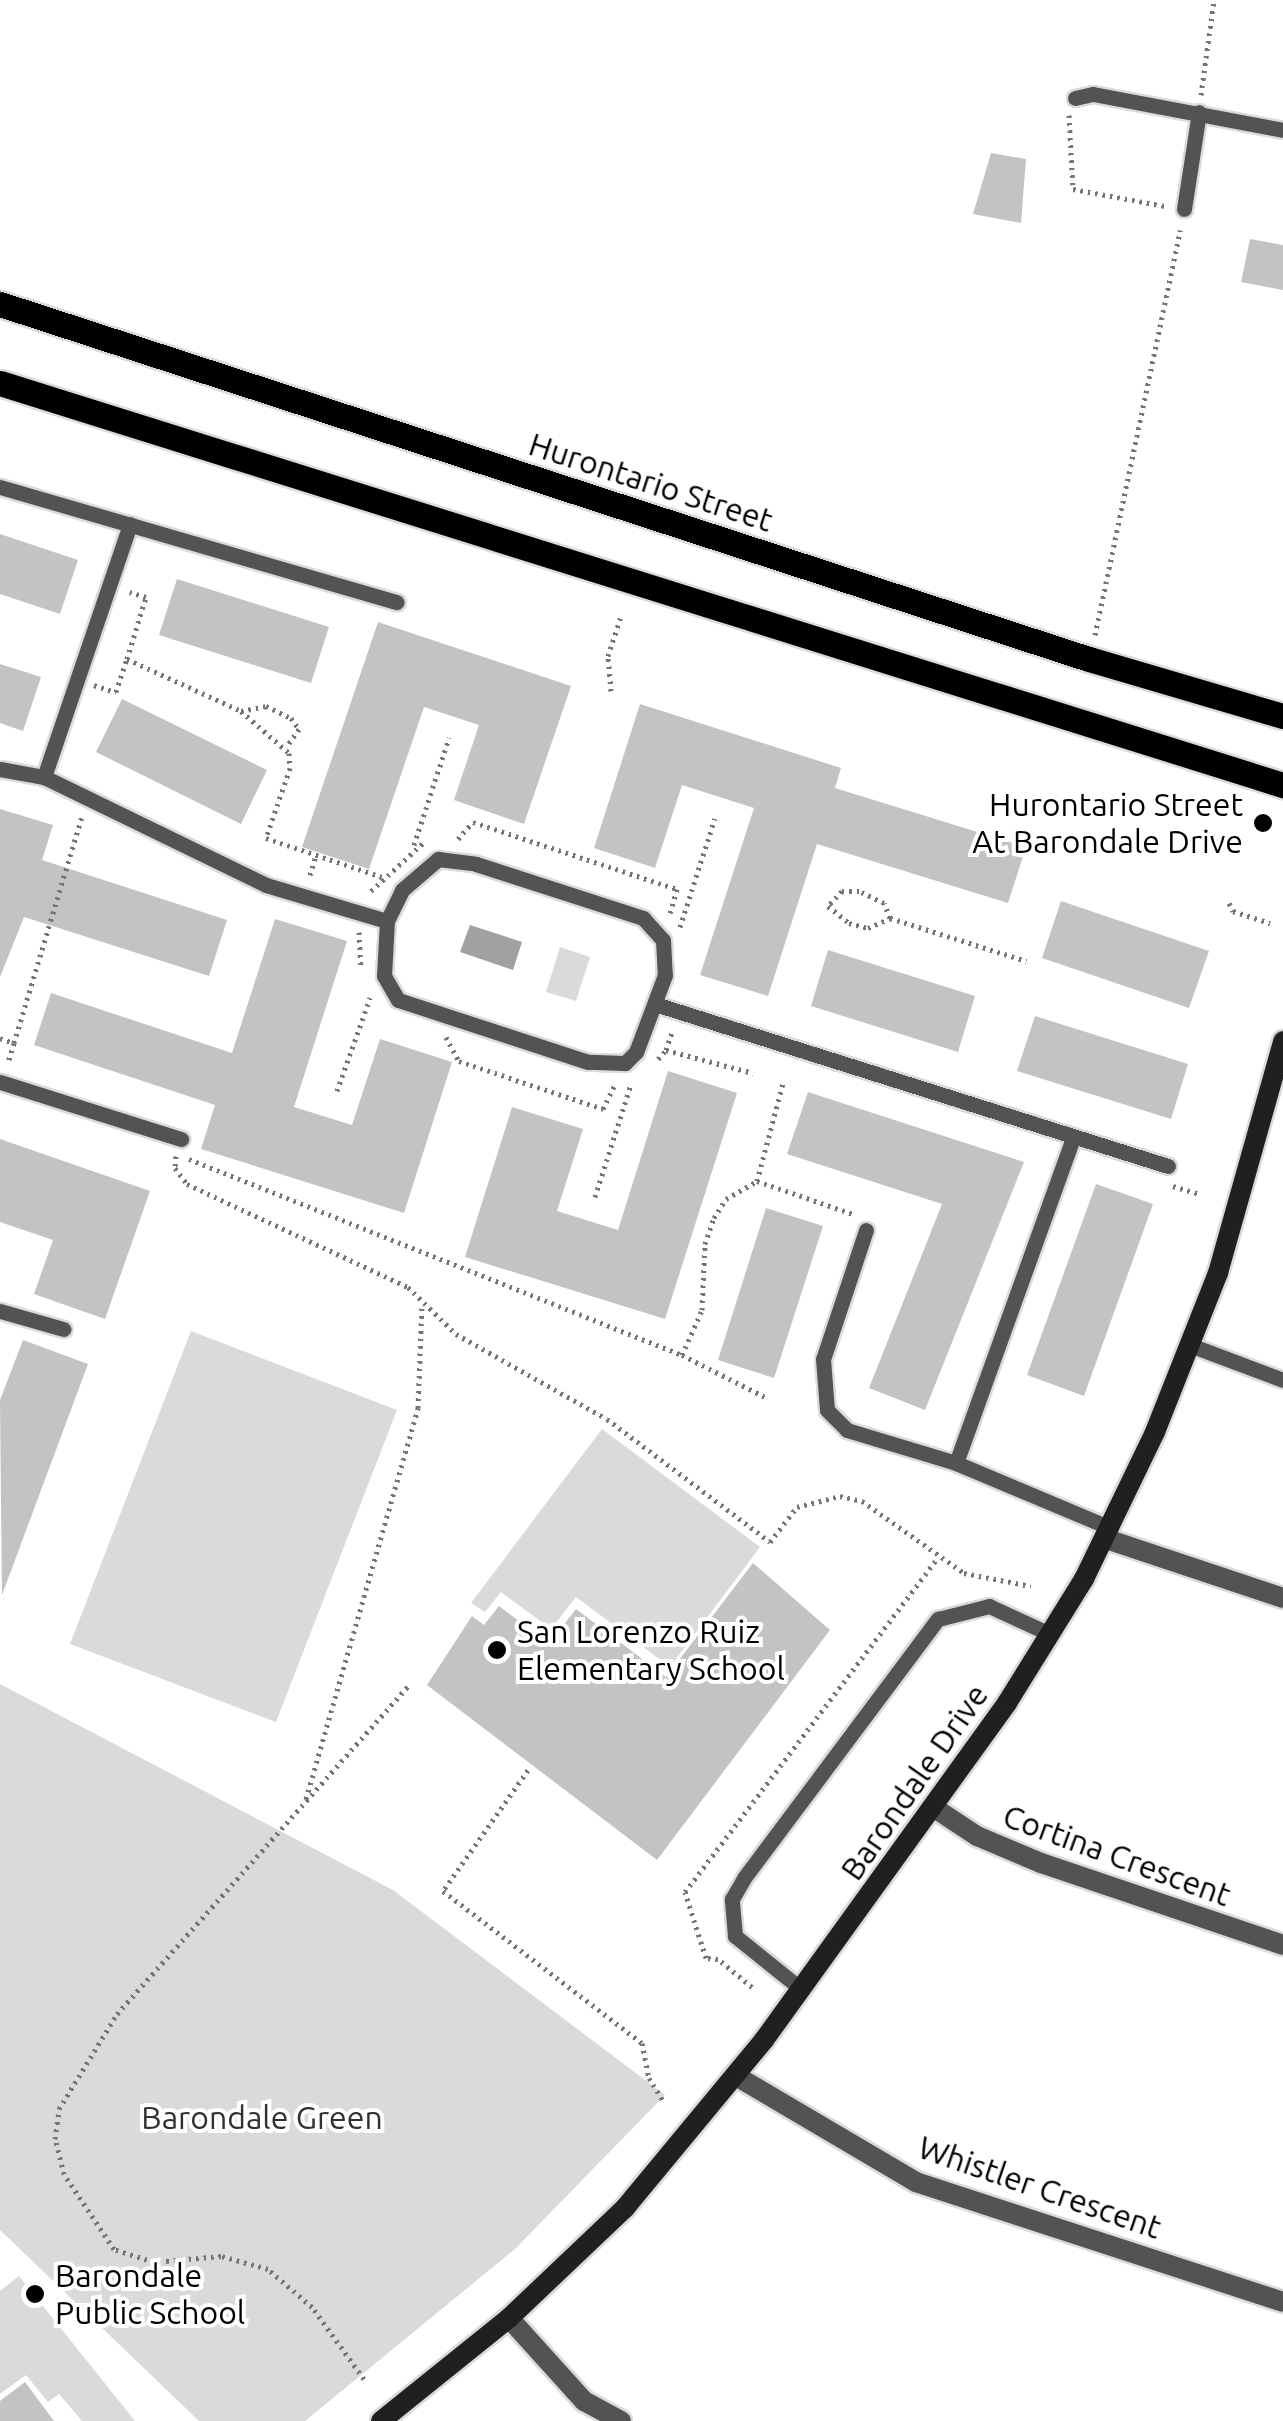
<!DOCTYPE html>
<html>
<head>
<meta charset="utf-8">
<style>
	body { margin:0 }
	#map { position:relative; width:1283px; height:2421px; overflow:hidden; background:#fff; font-family:Ubuntu,sans-serif }
	div>[style] { position:absolute }
	.green>* { inset:0; background:#dadada }
	.water>* { inset:0; background:#a1a1a1 }
	.building>* { inset:0; background:#c3c3c3 }
	.path>* { height:5px; margin-top:-2.5px; transform-origin:0; background:repeating-linear-gradient(90deg,#757575 0 2.5px,transparent 0 7.5px) }
	.roads { filter:drop-shadow(2px 0 #dbdbdb) drop-shadow(-2px 0 #dbdbdb) drop-shadow(0 2px #dbdbdb) drop-shadow(0 -2px #dbdbdb) }
	.lane>* { height:15px; margin:-7.5px; padding:0 7.5px; transform-origin:7.5px; border-radius:7.5px; background:#535353 }
	.street>* { height:20px; margin:-10px; padding:0 10px; transform-origin:10px; border-radius:10px; background:#535353 }
	.secondary>* { height:20px; margin:-10px; padding:0 10px; transform-origin:10px; border-radius:10px; background:#202020 }
	.primary>* { height:25px; margin:-12.5px; padding:0 12.5px; transform-origin:12.5px; border-radius:12.5px; background:#000 }
	.dots>* { width:28px; height:28px; translate:-50% -50%; box-sizing:border-box; border:5px solid #fff; border-radius:50% }
	span { translate:-50% -50%; white-space:nowrap; text-align:center; line-height:1.15; -webkit-text-stroke:8px #fff; paint-order:stroke }
	.street-label { font-size:32px; color:#000 }
	.poi-label { font-size:32px; color:#000 }
	.right { translate:-100% -50%; text-align:right }
	.left { translate:0 -50%; text-align:left }
	.park-label { font-size:32px; color:#313131 }
</style>
</head>
<body>
<div id="map">
	<div class="green">
		<i style="clip-path:polygon(560px 947px,590px 957px,576px 1001px,546px 992px)"></i>
		<i style="clip-path:polygon(191px 1331px,397px 1410px,276px 1722px,70px 1644px)"></i>
		<i style="clip-path:polygon(602px 1429px,760px 1547px,670px 1667px,576px 1597px,551px 1629px,501px 1592px,485px 1612px,471px 1603px)"></i>
		<i style="clip-path:polygon(0 1684px,393px 1890px,665px 2095px,515px 2249px,305px 2421px,199px 2421px,0 2230px)"></i>
		<i style="clip-path:polygon(19px 2276px,135px 2421px,82px 2421px,59px 2394px,48px 2402px,26px 2375px,0 2394px,0 2291px)"></i>
	</div>
	<div class="water">
		<i style="clip-path:polygon(470px 925px,522px 942px,513px 970px,460px 952px)"></i>
	</div>
	<div class="building">
		<i style="clip-path:polygon(991px 153px,1026px 159px,1021px 223px,973px 214px)"></i>
		<i style="clip-path:polygon(1250px 239px,1283px 245px,1283px 290px,1241px 282px)"></i>
		<i style="clip-path:polygon(0 534px,78px 560px,60px 614px,0 594px)"></i>
		<i style="clip-path:polygon(177px 579px,329px 627px,311px 683px,159px 635px)"></i>
		<i style="clip-path:polygon(378px 622px,571px 686px,524px 824px,454px 800px,479px 725px,424px 707px,369px 869px,302px 847px)"></i>
		<i style="clip-path:polygon(0 664px,41px 677px,23px 731px,0 723px)"></i>
		<i style="clip-path:polygon(122px 699px,267px 770px,241px 824px,96px 752px)"></i>
		<i style="clip-path:polygon(640px 704px,841px 768px,835px 788px,1026px 847px,1008px 903px,817px 844px,768px 996px,700px 975px,754px 808px,682px 785px,655px 868px,594px 848px)"></i>
		<i style="clip-path:polygon(0 809px,53px 825px,42px 860px,227px 920px,209px 976px,24px 917px,0 977px)"></i>
		<i style="clip-path:polygon(1061px 901px,1209px 951px,1189px 1008px,1042px 958px)"></i>
		<i style="clip-path:polygon(275px 919px,347px 941px,294px 1107px,352px 1125px,380px 1039px,452px 1062px,404px 1213px,201px 1149px,215px 1105px,34px 1045px,51px 993px,232px 1053px)"></i>
		<i style="clip-path:polygon(828px 950px,975px 996px,958px 1052px,811px 1006px)"></i>
		<i style="clip-path:polygon(1035px 1016px,1188px 1064px,1171px 1119px,1017px 1071px)"></i>
		<i style="clip-path:polygon(668px 1071px,737px 1093px,665px 1319px,465px 1257px,512px 1107px,583px 1129px,557px 1211px,618px 1230px)"></i>
		<i style="clip-path:polygon(808px 1092px,1024px 1162px,925px 1410px,869px 1388px,942px 1204px,787px 1154px)"></i>
		<i style="clip-path:polygon(0 1139px,150px 1191px,105px 1319px,34px 1294px,53px 1240px,0 1222px)"></i>
		<i style="clip-path:polygon(1096px 1184px,1153px 1204px,1084px 1396px,1027px 1375px)"></i>
		<i style="clip-path:polygon(766px 1208px,823px 1226px,774px 1378px,718px 1360px)"></i>
		<i style="clip-path:polygon(23px 1340px,88px 1364px,2px 1595px,0 1400px)"></i>
		<i style="clip-path:polygon(753px 1563px,830px 1630px,657px 1860px,427px 1685px,472px 1616px,484px 1625px,499px 1606px,549px 1644px,576px 1609px,666px 1677px)"></i>
		<i style="clip-path:polygon(25px 2382px,54px 2421px,0 2421px,0 2401px)"></i>
	</div>
	<div class="path">
		<i style="left:1201px;top:95px;width:96px;rotate:-82.2deg"></i>
		<i style="left:1069px;top:115px;width:74px;rotate:86.9deg"></i>
		<i style="left:1073px;top:189px;width:94px;rotate:10.5deg"></i>
		<i style="left:1095px;top:635px;width:414px;rotate:-78.1deg"></i>
		<i style="left:127px;top:659px;width:65px;rotate:-73deg"></i>
		<i style="left:146px;top:597px;width:17px;rotate:-163deg"></i>
		<i style="left:94px;top:685px;width:23px;rotate:18deg"></i>
		<i style="left:116px;top:692px;width:35px;rotate:-72deg"></i>
		<i style="left:127px;top:659px;width:125px;rotate:24.5deg"></i>
		<i style="left:241px;top:711px;width:64px;rotate:41.2deg"></i>
		<i style="left:289px;top:753px;width:15px;rotate:86deg"></i>
		<i style="left:290px;top:768px;width:74px;rotate:108.9deg"></i>
		<i style="left:266px;top:838px;width:122px;rotate:18.6deg"></i>
		<i style="left:611px;top:691px;width:35px;rotate:-95deg"></i>
		<i style="left:608px;top:656px;width:40px;rotate:-72deg"></i>
		<i style="left:241px;top:711px;width:25px;rotate:-11deg"></i>
		<i style="left:266px;top:706px;width:28px;rotate:26deg"></i>
		<i style="left:291px;top:718px;width:14px;rotate:54deg"></i>
		<i style="left:299px;top:729px;width:21px;rotate:125deg"></i>
		<i style="left:458px;top:839px;width:23px;rotate:-49deg"></i>
		<i style="left:473px;top:822px;width:215px;rotate:18.2deg"></i>
		<i style="left:677px;top:889px;width:25px;rotate:106deg"></i>
		<i style="left:414px;top:845px;width:113px;rotate:-71.9deg"></i>
		<i style="left:310px;top:875px;width:21px;rotate:-73deg"></i>
		<i style="left:371px;top:891px;width:71px;rotate:-42.7deg"></i>
		<i style="left:1229px;top:903px;width:9px;rotate:63deg"></i>
		<i style="left:1233px;top:911px;width:39px;rotate:18deg"></i>
		<i style="left:890px;top:918px;width:16px;rotate:-112deg"></i>
		<i style="left:884px;top:903px;width:28px;rotate:-154deg"></i>
		<i style="left:859px;top:891px;width:17px;rotate:180deg"></i>
		<i style="left:842px;top:891px;width:21px;rotate:133deg"></i>
		<i style="left:828px;top:906px;width:27px;rotate:39deg"></i>
		<i style="left:849px;top:923px;width:20px;rotate:15deg"></i>
		<i style="left:868px;top:928px;width:24px;rotate:-24deg"></i>
		<i style="left:890px;top:918px;width:143px;rotate:17.5deg"></i>
		<i style="left:680px;top:927px;width:114px;rotate:-72.2deg"></i>
		<i style="left:359px;top:932px;width:33px;rotate:87deg"></i>
		<i style="left:446px;top:1037px;width:27px;rotate:62deg"></i>
		<i style="left:459px;top:1061px;width:152px;rotate:18.4deg"></i>
		<i style="left:603px;top:1109px;width:28px;rotate:-64deg"></i>
		<i style="left:0;top:1038px;width:15px;rotate:20deg"></i>
		<i style="left:14px;top:1043px;width:21px;rotate:107deg"></i>
		<i style="left:14px;top:1043px;width:237px;rotate:-73.3deg"></i>
		<i style="left:666px;top:1050px;width:21px;rotate:-71deg"></i>
		<i style="left:658px;top:1059px;width:12px;rotate:-48deg"></i>
		<i style="left:666px;top:1050px;width:90px;rotate:14.8deg"></i>
		<i style="left:337px;top:1091px;width:99px;rotate:-70.5deg"></i>
		<i style="left:176px;top:1156px;width:12px;rotate:95deg"></i>
		<i style="left:175px;top:1168px;width:20px;rotate:53deg"></i>
		<i style="left:187px;top:1184px;width:244px;rotate:25deg"></i>
		<i style="left:408px;top:1287px;width:67px;rotate:44.4deg"></i>
		<i style="left:456px;top:1334px;width:173px;rotate:29.4deg"></i>
		<i style="left:607px;top:1419px;width:204px;rotate:37deg"></i>
		<i style="left:770px;top:1542px;width:44px;rotate:-52.4deg"></i>
		<i style="left:797px;top:1507px;width:44px;rotate:-14.3deg"></i>
		<i style="left:840px;top:1496px;width:23px;rotate:13deg"></i>
		<i style="left:862px;top:1501px;width:125px;rotate:35.2deg"></i>
		<i style="left:964px;top:1573px;width:68px;rotate:11deg"></i>
		<i style="left:189px;top:1159px;width:531px;rotate:21.68deg"></i>
		<i style="left:682px;top:1355px;width:93px;rotate:26.8deg"></i>
		<i style="left:757px;top:1181px;width:102px;rotate:19deg"></i>
		<i style="left:1173px;top:1186px;width:27px;rotate:17deg"></i>
		<i style="left:595px;top:1197px;width:119px;rotate:-72.3deg"></i>
		<i style="left:682px;top:1355px;width:49px;rotate:-66deg"></i>
		<i style="left:702px;top:1310px;width:66px;rotate:-87.4deg"></i>
		<i style="left:705px;top:1244px;width:28px;rotate:-71deg"></i>
		<i style="left:714px;top:1218px;width:22px;rotate:-58deg"></i>
		<i style="left:726px;top:1199px;width:36px;rotate:-30deg"></i>
		<i style="left:757px;top:1181px;width:101px;rotate:-75.1deg"></i>
		<i style="left:528px;top:1770px;width:148px;rotate:125.1deg"></i>
		<i style="left:443px;top:1891px;width:250px;rotate:37.4deg"></i>
		<i style="left:642px;top:2043px;width:36px;rotate:79deg"></i>
		<i style="left:649px;top:2078px;width:28px;rotate:58deg"></i>
		<i style="left:306px;top:1799px;width:407px;rotate:-74deg"></i>
		<i style="left:418px;top:1408px;width:102px;rotate:-87.8deg"></i>
		<i style="left:752px;top:1987px;width:44px;rotate:-140.5deg"></i>
		<i style="left:718px;top:1959px;width:12px;rotate:-175deg"></i>
		<i style="left:706px;top:1958px;width:69px;rotate:-107.7deg"></i>
		<i style="left:685px;top:1892px;width:416px;rotate:-52.9deg"></i>
		<i style="left:364px;top:2379px;width:89px;rotate:-125.8deg"></i>
		<i style="left:312px;top:2307px;width:58px;rotate:-139.2deg"></i>
		<i style="left:268px;top:2269px;width:49px;rotate:-164.5deg"></i>
		<i style="left:221px;top:2256px;width:67px;rotate:174.9deg"></i>
		<i style="left:154px;top:2262px;width:42px;rotate:-162deg"></i>
		<i style="left:114px;top:2249px;width:90px;rotate:-123.7deg"></i>
		<i style="left:64px;top:2174px;width:36px;rotate:-104deg"></i>
		<i style="left:55px;top:2139px;width:30px;rotate:-82deg"></i>
		<i style="left:59px;top:2109px;width:111px;rotate:-58.6deg"></i>
		<i style="left:117px;top:2014px;width:441px;rotate:-48.4deg"></i>
	</div>
	<div class="roads">
		<div class="lane">
			<i style="left:1075px;top:98px;width:18px;rotate:-13deg"></i>
			<i style="left:1093px;top:94px;width:193px;rotate:10.7deg"></i>
			<i style="left:1184px;top:209px;width:98px;rotate:-81.2deg"></i>
			<i style="left:0;top:487px;width:413px;rotate:16.2deg"></i>
			<i style="left:0;top:769px;width:45px;rotate:10.3deg"></i>
			<i style="left:44px;top:777px;width:247px;rotate:25.9deg"></i>
			<i style="left:266px;top:885px;width:126px;rotate:16.6deg"></i>
			<i style="left:44px;top:777px;width:267px;rotate:-71.2deg"></i>
			<i style="left:438px;top:859px;width:38px;rotate:7deg"></i>
			<i style="left:476px;top:864px;width:176px;rotate:17.9deg"></i>
			<i style="left:643px;top:918px;width:30px;rotate:48deg"></i>
			<i style="left:663px;top:940px;width:35px;rotate:87deg"></i>
			<i style="left:665px;top:975px;width:82px;rotate:110.6deg"></i>
			<i style="left:636px;top:1052px;width:16px;rotate:135deg"></i>
			<i style="left:625px;top:1063px;width:37px;rotate:-178deg"></i>
			<i style="left:588px;top:1062px;width:200px;rotate:-161.9deg"></i>
			<i style="left:398px;top:1000px;width:28px;rotate:-120deg"></i>
			<i style="left:384px;top:976px;width:55px;rotate:-86.9deg"></i>
			<i style="left:387px;top:921px;width:34px;rotate:-64deg"></i>
			<i style="left:402px;top:890px;width:48px;rotate:-40.7deg"></i>
			<i style="left:655px;top:1004px;width:538px;rotate:17.53deg"></i>
			<i style="left:0;top:1082px;width:190px;rotate:17.5deg"></i>
			<i style="left:866px;top:1230px;width:136px;rotate:108.4deg"></i>
			<i style="left:823px;top:1359px;width:51px;rotate:85.5deg"></i>
			<i style="left:827px;top:1410px;width:28px;rotate:45deg"></i>
			<i style="left:847px;top:1430px;width:114px;rotate:16.8deg"></i>
			<i style="left:956px;top:1463px;width:168px;rotate:22.8deg"></i>
			<i style="left:0;top:1311px;width:66px;rotate:15.9deg"></i>
			<i style="left:1190px;top:1345px;width:99px;rotate:20.6deg"></i>
			<i style="left:956px;top:1463px;width:345px;rotate:-70.2deg"></i>
			<i style="left:801px;top:1989px;width:85px;rotate:-141.2deg"></i>
			<i style="left:735px;top:1936px;width:37px;rotate:-95deg"></i>
			<i style="left:732px;top:1899px;width:24px;rotate:-60deg"></i>
			<i style="left:744px;top:1878px;width:324px;rotate:-53.2deg"></i>
			<i style="left:938px;top:1619px;width:53px;rotate:-14.3deg"></i>
			<i style="left:989px;top:1606px;width:67px;rotate:24.7deg"></i>
		</div>
		<div class="street">
			<i style="left:1106px;top:1539px;width:187px;rotate:18.4deg"></i>
			<i style="left:936px;top:1809px;width:49px;rotate:33.4deg"></i>
			<i style="left:977px;top:1836px;width:69px;rotate:22.9deg"></i>
			<i style="left:1041px;top:1863px;width:256px;rotate:18.7deg"></i>
			<i style="left:736px;top:2076px;width:209px;rotate:30.5deg"></i>
			<i style="left:916px;top:2182px;width:386px;rotate:18.1deg"></i>
			<i style="left:509px;top:2318px;width:112px;rotate:47.9deg"></i>
			<i style="left:584px;top:2401px;width:42px;rotate:28.4deg"></i>
		</div>
		<div class="secondary">
			<i style="left:381px;top:2421px;width:164px;rotate:-38.8deg"></i>
			<i style="left:509px;top:2318px;width:160px;rotate:-43.5deg"></i>
			<i style="left:625px;top:2208px;width:218px;rotate:-50.4deg"></i>
			<i style="left:764px;top:2040px;width:415px;rotate:-54.2deg"></i>
			<i style="left:1007px;top:1703px;width:146px;rotate:-58.2deg"></i>
			<i style="left:1084px;top:1579px;width:163px;rotate:-64.2deg"></i>
			<i style="left:1155px;top:1432px;width:171px;rotate:-68.4deg"></i>
			<i style="left:1218px;top:1273px;width:241px;rotate:-74.3deg"></i>
		</div>
		<div class="primary">
			<i style="left:0;top:304px;width:1145px;rotate:18.06deg"></i>
			<i style="left:1089px;top:659px;width:202px;rotate:16.4deg"></i>
			<i style="left:0;top:383px;width:1345px;rotate:17.4deg"></i>
		</div>
	</div>
	<div class="dots">
		<i style="left:1263px;top:823px;background:#000"></i>
		<i style="left:497px;top:1650px;background:#000"></i>
		<i style="left:35px;top:2294px;background:#000"></i>
	</div>
	<div class="street-label">
		<span style="left:651px;top:482px;rotate:18deg">Hurontario Street</span>
		<span style="left:914px;top:1782px;rotate:-55deg">Barondale Drive</span>
		<span style="left:1117px;top:1855px;rotate:20deg">Cortina Crescent</span>
		<span style="left:1040px;top:2187px;rotate:19deg">Whistler Crescent</span>
	</div>
	<div class="poi-label">
		<span class="right" style="left:1243px;top:823px">Hurontario Street<br>At Barondale Drive</span>
		<span class="left" style="left:517px;top:1650px">San Lorenzo Ruiz<br>Elementary School</span>
		<span class="left" style="left:55px;top:2294px">Barondale<br>Public School</span>
	</div>
	<div class="park-label">
		<span style="left:262px;top:2117px">Barondale Green</span>
	</div>
</div>
</body>
</html>
